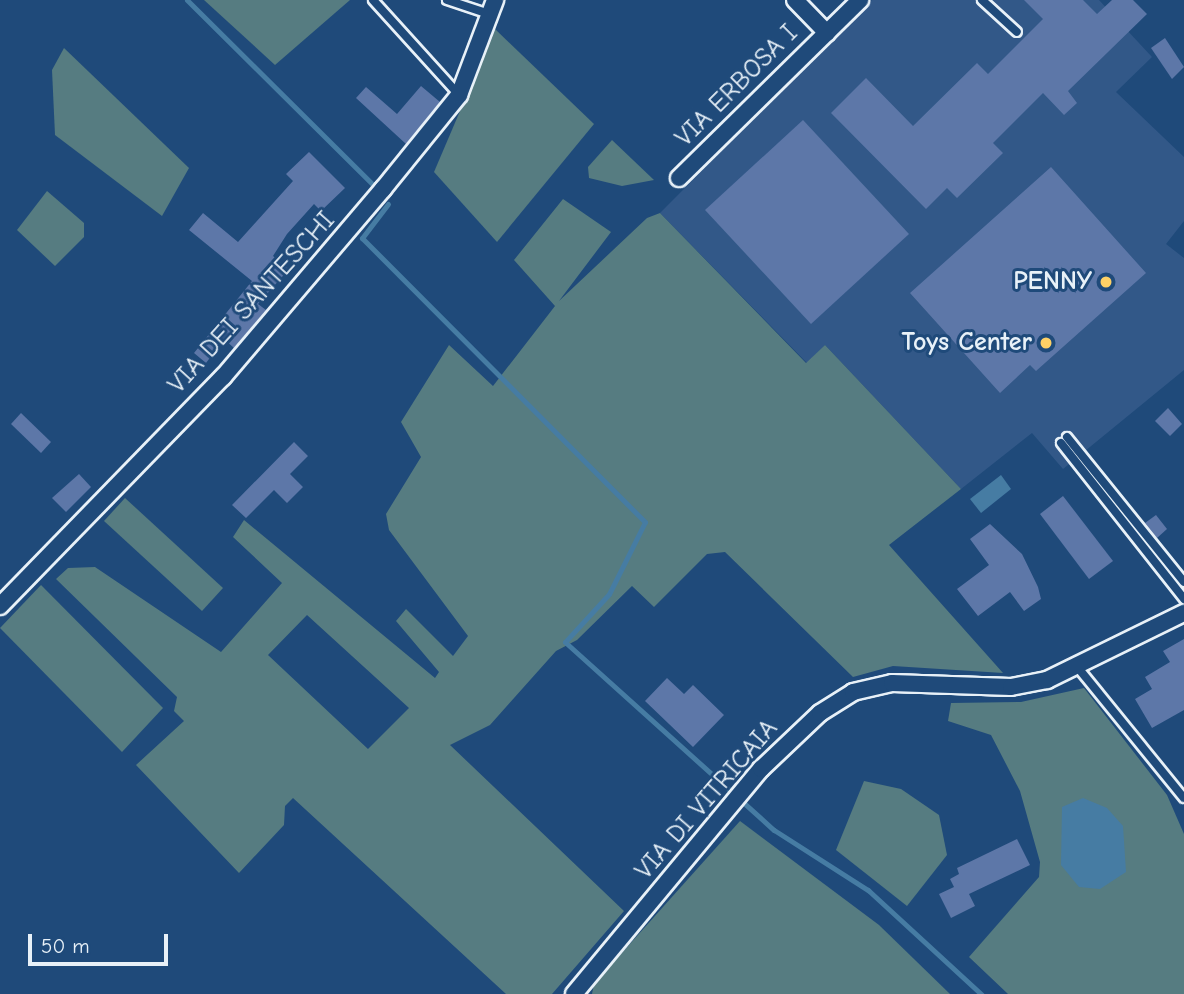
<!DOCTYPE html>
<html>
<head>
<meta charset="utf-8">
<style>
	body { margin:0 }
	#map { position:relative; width:1184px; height:994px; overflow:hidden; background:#1f4a7a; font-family:"Comic Neue",sans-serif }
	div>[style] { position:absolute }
	.built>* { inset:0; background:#325888 }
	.green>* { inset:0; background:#567c81 }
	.water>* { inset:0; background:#467ca3 }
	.stream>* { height:5px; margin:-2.5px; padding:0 2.5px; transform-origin:2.5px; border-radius:2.5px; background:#467ca3 }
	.building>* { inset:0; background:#5d77a8 }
	.roads { filter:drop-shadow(2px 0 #e8f1f8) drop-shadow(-2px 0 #e8f1f8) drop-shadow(0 2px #e8f1f8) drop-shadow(0 -2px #e8f1f8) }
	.lane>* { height:8px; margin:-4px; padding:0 4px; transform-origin:4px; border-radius:4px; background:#1f4a7a }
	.street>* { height:16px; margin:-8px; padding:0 8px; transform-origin:8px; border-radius:8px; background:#1f4a7a }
	.dots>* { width:19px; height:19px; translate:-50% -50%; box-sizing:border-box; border:4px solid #1f4a7a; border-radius:50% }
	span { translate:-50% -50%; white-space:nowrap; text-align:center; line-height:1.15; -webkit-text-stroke:6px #1f4a7a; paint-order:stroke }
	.street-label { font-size:26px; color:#e8f1f8 }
	.poi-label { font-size:26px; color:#e8f1f8; font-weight:700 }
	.right { translate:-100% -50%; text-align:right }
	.scale { position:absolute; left:28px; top:934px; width:140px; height:32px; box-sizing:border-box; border:4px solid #e8f1f8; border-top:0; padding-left:9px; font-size:21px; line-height:24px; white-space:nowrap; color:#e8f1f8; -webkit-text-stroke:5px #1f4a7a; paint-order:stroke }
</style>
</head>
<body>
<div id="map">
	<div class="built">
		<i style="clip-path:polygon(872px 0,1099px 0,1152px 57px,1116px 92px,1184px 157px,1184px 221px,1166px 244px,1184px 258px,1184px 370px,1063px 469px,1032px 433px,961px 489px,825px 345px,807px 363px,660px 213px)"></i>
	</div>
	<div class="green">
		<i style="clip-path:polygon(204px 0,350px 0,275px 65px)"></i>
		<i style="clip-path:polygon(495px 29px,594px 124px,497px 242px,434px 172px)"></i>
		<i style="clip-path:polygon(64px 48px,189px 168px,162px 216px,55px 135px,52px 70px)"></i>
		<i style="clip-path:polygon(612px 140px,654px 180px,622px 186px,589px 178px,588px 167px)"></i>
		<i style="clip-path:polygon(47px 191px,84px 223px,84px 237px,55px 266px,17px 230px)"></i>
		<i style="clip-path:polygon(evenodd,563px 199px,611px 232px,559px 301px,647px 218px,660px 213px,806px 363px,825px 345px,961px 489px,889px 545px,1003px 673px,893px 666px,853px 677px,725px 552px,707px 554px,654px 607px,632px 586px,577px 640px,556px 651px,490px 725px,450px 745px,624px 911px,552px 994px,506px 994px,293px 798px,285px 806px,284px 825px,239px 873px,136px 765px,184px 721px,174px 711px,177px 697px,56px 579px,68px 568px,95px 567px,221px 652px,282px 583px,233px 537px,244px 520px,435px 678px,439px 672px,396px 621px,406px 609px,453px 656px,468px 636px,389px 530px,386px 514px,421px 457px,401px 422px,449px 345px,493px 386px,555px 306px,514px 260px,563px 199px,307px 615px,409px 708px,368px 749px,268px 655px,307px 615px)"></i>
		<i style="clip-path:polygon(125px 498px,223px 588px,202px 611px,104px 521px)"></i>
		<i style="clip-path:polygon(41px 585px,163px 708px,122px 752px,0 628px)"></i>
		<i style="clip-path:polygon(1084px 688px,1167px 795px,1184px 834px,1184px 994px,1008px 994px,969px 957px,1039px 877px,1040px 862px,1020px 791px,991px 735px,948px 721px,951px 703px,1021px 702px)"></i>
		<i style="clip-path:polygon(864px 781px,901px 789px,939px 815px,947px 855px,907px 906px,836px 850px)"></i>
		<i style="clip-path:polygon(740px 821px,879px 925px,950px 994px,592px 994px,594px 984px)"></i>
	</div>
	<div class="water">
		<i style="clip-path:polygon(1001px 475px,1011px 489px,981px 513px,970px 499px)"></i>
		<i style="clip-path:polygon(1083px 798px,1107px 808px,1123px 826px,1126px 872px,1100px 889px,1079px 887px,1061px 865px,1062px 807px)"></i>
	</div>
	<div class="stream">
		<i style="left:187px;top:0;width:264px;rotate:44.8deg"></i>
		<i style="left:388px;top:204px;width:43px;rotate:127.4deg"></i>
		<i style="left:362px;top:238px;width:401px;rotate:45.1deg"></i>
		<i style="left:645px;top:522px;width:80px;rotate:116.6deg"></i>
		<i style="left:609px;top:594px;width:65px;rotate:132.5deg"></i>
		<i style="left:565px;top:642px;width:281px;rotate:42deg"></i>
		<i style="left:774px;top:830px;width:112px;rotate:32.6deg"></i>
		<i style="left:868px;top:890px;width:154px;rotate:42.6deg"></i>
	</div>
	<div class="building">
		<i style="clip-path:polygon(1024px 0,1083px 0,1097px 14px,1112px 0,1133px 0,1147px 14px,1068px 91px,1077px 103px,1064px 115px,1043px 93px,993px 143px,1003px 153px,957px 198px,947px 188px,926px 209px,831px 113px,866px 78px,913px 126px,977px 63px,988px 74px,1043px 19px)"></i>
		<i style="clip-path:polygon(1165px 38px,1184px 67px,1172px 79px,1151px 48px)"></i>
		<i style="clip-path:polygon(421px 86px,440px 102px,406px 144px,356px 98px,366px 87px,397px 114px)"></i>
		<i style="clip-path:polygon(803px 120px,909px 234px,811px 324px,705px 210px)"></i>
		<i style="clip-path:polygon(309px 152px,345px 188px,321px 211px,314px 204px,287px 234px,273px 256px,289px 269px,258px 304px,266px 310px,234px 348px,224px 339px,206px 363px,194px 353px,252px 281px,189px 230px,203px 213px,238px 242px,293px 181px,286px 174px)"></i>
		<i style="clip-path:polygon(1051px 167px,1146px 273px,1036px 371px,1030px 365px,1000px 393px,910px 293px)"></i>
		<i style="clip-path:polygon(1168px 408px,1182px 424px,1170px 436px,1155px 421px)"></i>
		<i style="clip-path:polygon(21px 413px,51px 442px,41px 453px,11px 424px)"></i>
		<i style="clip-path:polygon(294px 442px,308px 456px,290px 474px,303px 487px,287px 503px,274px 490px,246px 518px,232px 505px)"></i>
		<i style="clip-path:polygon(79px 474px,91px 487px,66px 512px,52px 498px)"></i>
		<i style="clip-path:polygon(1063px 496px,1113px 561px,1089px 579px,1040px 514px)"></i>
		<i style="clip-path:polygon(1156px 515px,1167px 529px,1157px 538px,1145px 523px)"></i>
		<i style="clip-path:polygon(990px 524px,1022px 554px,1038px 587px,1041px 599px,1024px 611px,1010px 592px,978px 616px,957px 589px,989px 565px,970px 539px)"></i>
		<i style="clip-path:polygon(1184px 639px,1184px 710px,1152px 728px,1135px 699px,1152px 689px,1145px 677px,1170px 662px,1163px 651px)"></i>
		<i style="clip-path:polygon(667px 678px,684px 694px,693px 685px,724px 715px,693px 747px,645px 701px)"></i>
		<i style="clip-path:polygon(1017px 839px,1030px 865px,969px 894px,975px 906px,951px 918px,939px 894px,954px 887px,950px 879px,959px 874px,957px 868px)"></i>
	</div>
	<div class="roads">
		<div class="lane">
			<i style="left:373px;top:0;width:128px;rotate:47.8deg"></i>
			<i style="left:447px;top:0;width:44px;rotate:18.4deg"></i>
			<i style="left:982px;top:0;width:47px;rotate:42.4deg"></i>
			<i style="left:1067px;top:437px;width:186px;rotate:51.1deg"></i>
			<i style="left:1061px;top:443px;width:199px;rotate:51.7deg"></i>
			<i style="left:1079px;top:669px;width:166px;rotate:50.9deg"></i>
		</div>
		<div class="street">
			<i style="left:795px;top:0;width:46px;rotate:45.9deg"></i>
			<i style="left:679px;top:178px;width:254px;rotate:-44.5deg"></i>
			<i style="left:0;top:606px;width:320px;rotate:-45.8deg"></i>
			<i style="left:223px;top:377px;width:247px;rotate:-49.6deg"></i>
			<i style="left:383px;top:189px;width:121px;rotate:-51deg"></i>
			<i style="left:459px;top:95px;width:102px;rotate:-69.2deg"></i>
			<i style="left:574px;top:994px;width:293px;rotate:-50.3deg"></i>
			<i style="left:761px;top:769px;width:81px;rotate:-43.5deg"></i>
			<i style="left:820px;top:713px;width:39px;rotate:-32deg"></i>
			<i style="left:853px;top:692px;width:40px;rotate:-13deg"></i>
			<i style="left:892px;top:683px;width:119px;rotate:1.9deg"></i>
			<i style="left:1011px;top:687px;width:37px;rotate:-11deg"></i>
			<i style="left:1047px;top:680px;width:153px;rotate:-26.1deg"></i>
		</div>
	</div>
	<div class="dots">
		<i style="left:1106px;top:282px;background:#ffd166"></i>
		<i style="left:1046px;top:343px;background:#ffd166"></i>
	</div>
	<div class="street-label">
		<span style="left:737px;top:86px;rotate:-45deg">VIA ERBOSA I</span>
		<span style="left:252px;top:303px;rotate:-48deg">VIA DEI SANTESCHI</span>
		<span style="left:707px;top:800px;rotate:-49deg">VIA DI VITRICAIA</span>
	</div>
	<div class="poi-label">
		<span class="right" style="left:1092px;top:282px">PENNY</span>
		<span class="right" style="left:1032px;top:343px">Toys Center</span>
	</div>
	<div class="scale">50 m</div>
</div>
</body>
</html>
